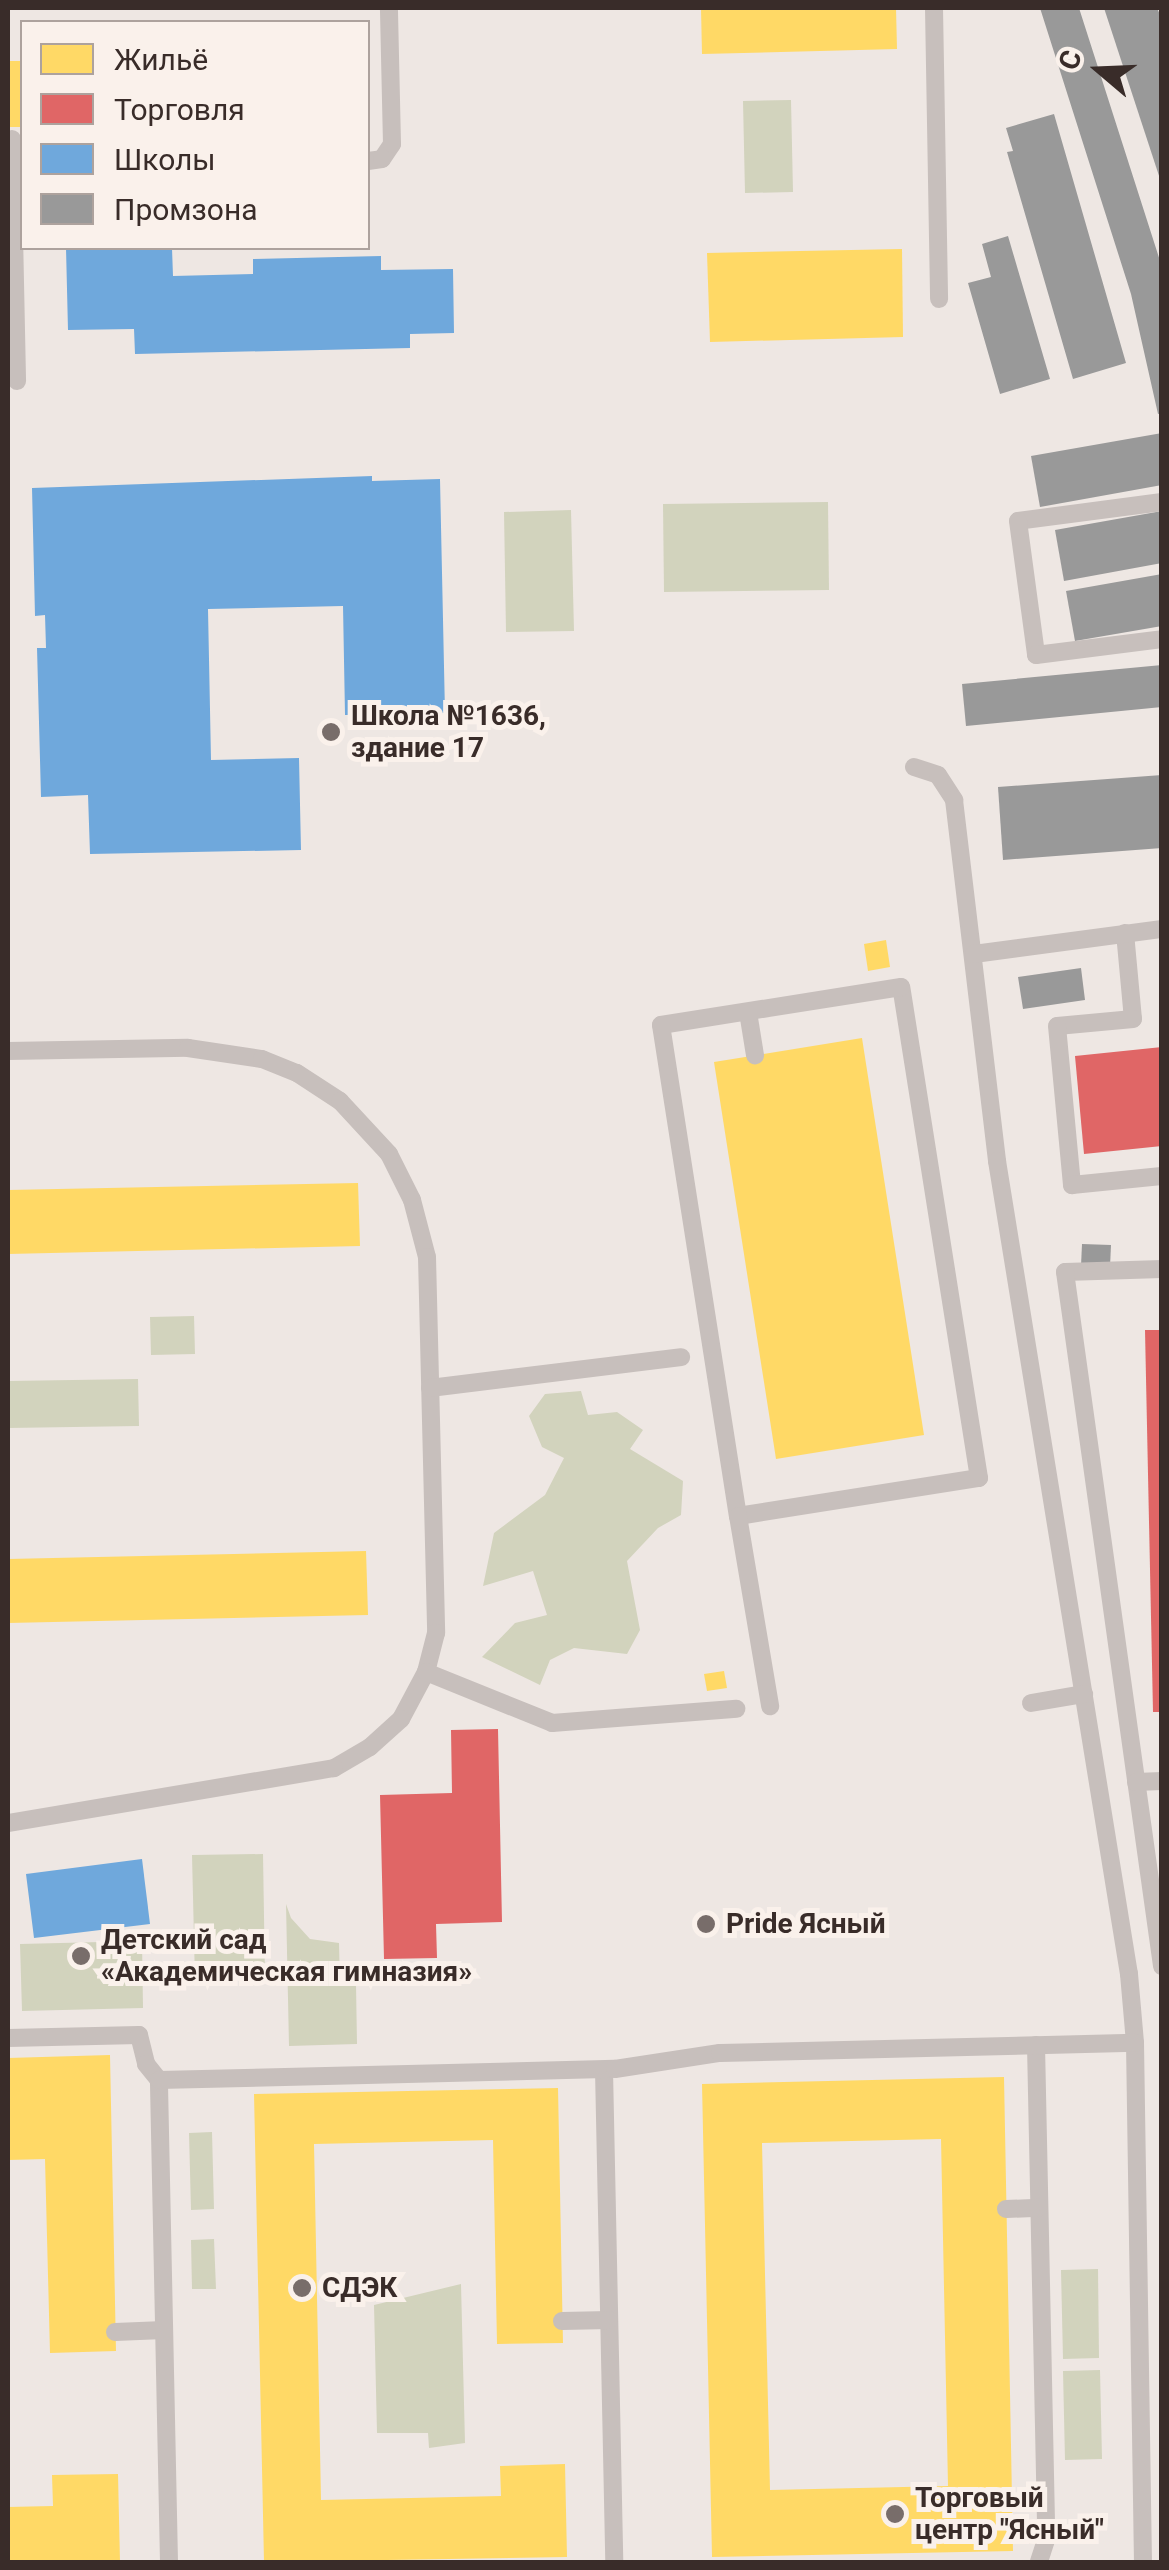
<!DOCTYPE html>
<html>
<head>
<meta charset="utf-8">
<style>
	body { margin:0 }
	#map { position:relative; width:1169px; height:2570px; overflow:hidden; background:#eee7e3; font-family:Roboto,sans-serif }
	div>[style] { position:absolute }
	.green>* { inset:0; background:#d2d3bd }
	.homes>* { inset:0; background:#ffd966 }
	.shops>* { inset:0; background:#e06666 }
	.schools>* { inset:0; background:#6fa8dc }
	.industry>* { inset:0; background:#999 }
	.service>* { height:18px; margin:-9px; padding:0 9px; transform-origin:9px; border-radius:9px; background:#c7bfbc }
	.dots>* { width:28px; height:28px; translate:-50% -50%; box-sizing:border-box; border:5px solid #faf1eb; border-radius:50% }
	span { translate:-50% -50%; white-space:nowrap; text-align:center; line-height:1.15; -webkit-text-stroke:10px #faf1eb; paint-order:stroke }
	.poi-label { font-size:28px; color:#392c29; font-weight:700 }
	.left { translate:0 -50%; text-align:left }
	.frame { position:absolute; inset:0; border:10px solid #392c29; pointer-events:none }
	.legend { position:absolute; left:20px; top:20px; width:350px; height:230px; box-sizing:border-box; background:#faf1eb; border:2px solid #ada29d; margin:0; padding:12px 18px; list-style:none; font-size:30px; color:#392c29 }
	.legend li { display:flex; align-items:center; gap:20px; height:50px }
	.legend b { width:50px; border:2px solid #ada29d }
	.north { position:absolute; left:1049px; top:20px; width:100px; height:100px; -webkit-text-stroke:8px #faf1eb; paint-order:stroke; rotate:289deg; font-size:28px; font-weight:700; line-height:40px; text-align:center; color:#392c29 }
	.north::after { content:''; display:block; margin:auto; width:35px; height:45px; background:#392c29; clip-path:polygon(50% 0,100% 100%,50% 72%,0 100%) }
</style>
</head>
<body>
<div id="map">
	<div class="green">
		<i style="clip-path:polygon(791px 100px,793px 192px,745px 193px,743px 101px)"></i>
		<i style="clip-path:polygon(828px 502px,829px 590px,664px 592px,663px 504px)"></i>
		<i style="clip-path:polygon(571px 510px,574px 631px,506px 632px,504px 512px)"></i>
		<i style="clip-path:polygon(194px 1316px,195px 1354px,151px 1355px,150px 1317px)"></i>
		<i style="clip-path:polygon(138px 1379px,139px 1426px,8px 1428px,8px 1381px)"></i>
		<i style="clip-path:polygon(581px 1391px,588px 1415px,617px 1412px,643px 1430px,630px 1449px,683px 1481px,681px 1515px,658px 1528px,627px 1561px,640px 1630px,627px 1654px,574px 1648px,550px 1660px,540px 1685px,482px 1657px,515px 1623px,547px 1615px,533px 1571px,483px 1586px,494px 1533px,545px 1495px,564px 1458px,542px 1447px,529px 1416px,545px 1394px)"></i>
		<i style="clip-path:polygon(263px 1854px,265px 1979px,195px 1981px,192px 1855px)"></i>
		<i style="clip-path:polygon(286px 1904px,291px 1918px,310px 1939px,339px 1943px,340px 1984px,356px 1984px,357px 2044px,289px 2046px)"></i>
		<i style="clip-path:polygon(142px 1941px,143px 2008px,22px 2011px,20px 1944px)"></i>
		<i style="clip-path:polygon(212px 2132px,214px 2209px,191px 2210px,189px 2133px)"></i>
		<i style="clip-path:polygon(214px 2239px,216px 2289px,192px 2289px,191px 2240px)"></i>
		<i style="clip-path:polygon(1098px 2269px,1099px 2358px,1063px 2359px,1061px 2270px)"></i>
		<i style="clip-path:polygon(461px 2284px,465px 2443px,429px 2448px,428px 2433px,377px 2433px,374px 2305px)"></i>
		<i style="clip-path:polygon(1100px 2370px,1102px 2459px,1065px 2460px,1063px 2371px)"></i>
	</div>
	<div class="homes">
		<i style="clip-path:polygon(701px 8px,896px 8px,897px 49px,702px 54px)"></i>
		<i style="clip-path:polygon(8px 61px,22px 61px,22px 127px,8px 127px)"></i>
		<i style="clip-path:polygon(902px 249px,903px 337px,710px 342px,707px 253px)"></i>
		<i style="clip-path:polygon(886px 940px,890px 967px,868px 971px,864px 944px)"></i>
		<i style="clip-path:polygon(862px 1038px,924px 1435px,776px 1459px,714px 1062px)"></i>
		<i style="clip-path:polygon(358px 1183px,360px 1246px,8px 1254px,8px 1190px)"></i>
		<i style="clip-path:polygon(366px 1551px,368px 1615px,8px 1623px,8px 1559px)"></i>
		<i style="clip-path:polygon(724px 1671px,727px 1688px,707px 1691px,704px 1674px)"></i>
		<i style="clip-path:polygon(110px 2055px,116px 2351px,50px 2353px,45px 2159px,8px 2160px,8px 2058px)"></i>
		<i style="clip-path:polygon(evenodd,1004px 2077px,1013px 2551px,712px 2557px,702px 2084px,1004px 2077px,941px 2139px,948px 2486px,770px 2490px,762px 2143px,941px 2139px)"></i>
		<i style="clip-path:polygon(558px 2088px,563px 2343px,497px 2344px,493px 2140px,314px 2144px,321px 2500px,501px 2496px,500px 2466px,565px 2464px,567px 2557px,264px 2562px,254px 2094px)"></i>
		<i style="clip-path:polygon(118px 2474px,120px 2562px,8px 2562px,8px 2507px,53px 2506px,52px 2475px)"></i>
	</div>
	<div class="shops">
		<i style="clip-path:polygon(1162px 1047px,1162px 1146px,1084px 1154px,1075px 1056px)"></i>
		<i style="clip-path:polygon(1145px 1330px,1162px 1330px,1162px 1712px,1153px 1712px)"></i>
		<i style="clip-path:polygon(498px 1729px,502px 1922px,436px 1924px,437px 1958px,384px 1959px,380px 1795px,452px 1793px,451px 1730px)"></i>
	</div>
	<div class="schools">
		<i style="clip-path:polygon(66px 248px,172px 248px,173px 276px,253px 274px,253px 259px,381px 256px,381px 270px,453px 269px,454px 333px,410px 334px,410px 348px,135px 354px,134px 329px,68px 330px)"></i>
		<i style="clip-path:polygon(372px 476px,372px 481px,440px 479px,445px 713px,345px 715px,343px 606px,208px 609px,211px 760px,299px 758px,301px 850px,90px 854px,88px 795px,41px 797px,37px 648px,46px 648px,45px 615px,35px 616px,32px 488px)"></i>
		<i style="clip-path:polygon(142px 1859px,150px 1924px,34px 1938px,26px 1874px)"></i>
	</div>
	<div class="industry">
		<i style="clip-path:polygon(1040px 8px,1079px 8px,1162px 267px,1162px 413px,1158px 414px,1131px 294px)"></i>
		<i style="clip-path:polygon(1104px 8px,1157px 8px,1162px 19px,1162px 185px)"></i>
		<i style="clip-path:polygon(1054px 114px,1126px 363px,1073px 379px,1007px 152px,1013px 151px,1006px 128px)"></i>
		<i style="clip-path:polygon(1008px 236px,1050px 379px,1000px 394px,968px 283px,991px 277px,982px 244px)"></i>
		<i style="clip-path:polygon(1162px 433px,1162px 485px,1040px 507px,1031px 456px)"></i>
		<i style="clip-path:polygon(1162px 511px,1162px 563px,1064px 581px,1055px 530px)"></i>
		<i style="clip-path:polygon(1162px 574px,1162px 626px,1075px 641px,1066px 591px)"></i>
		<i style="clip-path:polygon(1162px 665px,1162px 707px,966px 726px,962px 684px)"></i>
		<i style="clip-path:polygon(1162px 775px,1162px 848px,1003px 860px,998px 787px)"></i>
		<i style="clip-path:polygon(1081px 968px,1085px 1000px,1023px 1009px,1018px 977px)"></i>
		<i style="clip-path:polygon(1082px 1244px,1111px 1245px,1110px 1267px,1081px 1266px)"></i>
	</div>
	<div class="service">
		<i style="left:934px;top:8px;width:291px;rotate:89deg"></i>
		<i style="left:12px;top:139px;width:242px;rotate:88.8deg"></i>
		<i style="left:368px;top:161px;width:14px;rotate:-8deg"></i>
		<i style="left:382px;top:159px;width:18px;rotate:-56deg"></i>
		<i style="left:392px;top:144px;width:136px;rotate:-91.3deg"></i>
		<i style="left:1162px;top:502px;width:145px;rotate:172.5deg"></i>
		<i style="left:1018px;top:521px;width:135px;rotate:82.3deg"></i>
		<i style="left:1036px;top:655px;width:127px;rotate:-7.2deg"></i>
		<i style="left:914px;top:767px;width:25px;rotate:18deg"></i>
		<i style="left:938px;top:775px;width:30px;rotate:57deg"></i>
		<i style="left:954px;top:800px;width:364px;rotate:83.2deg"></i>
		<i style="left:997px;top:1161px;width:824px;rotate:80.78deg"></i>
		<i style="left:1129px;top:1974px;width:69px;rotate:85deg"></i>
		<i style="left:1135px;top:2043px;width:519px;rotate:89.12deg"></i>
		<i style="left:1125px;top:933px;width:86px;rotate:84.7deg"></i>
		<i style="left:1133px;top:1019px;width:76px;rotate:174.7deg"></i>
		<i style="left:1057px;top:1026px;width:160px;rotate:84.6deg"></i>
		<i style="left:1072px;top:1185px;width:90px;rotate:-5.7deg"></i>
		<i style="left:974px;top:954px;width:190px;rotate:-7.6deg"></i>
		<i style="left:748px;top:1012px;width:44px;rotate:80.8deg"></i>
		<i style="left:8px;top:1051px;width:180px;rotate:-1deg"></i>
		<i style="left:188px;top:1048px;width:75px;rotate:8.5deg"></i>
		<i style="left:262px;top:1059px;width:38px;rotate:22deg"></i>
		<i style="left:297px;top:1073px;width:51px;rotate:33.1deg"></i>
		<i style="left:340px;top:1101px;width:72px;rotate:47.2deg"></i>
		<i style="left:389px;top:1154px;width:51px;rotate:63.4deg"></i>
		<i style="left:412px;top:1200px;width:59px;rotate:75.3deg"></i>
		<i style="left:427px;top:1257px;width:376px;rotate:88.6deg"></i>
		<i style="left:436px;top:1633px;width:40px;rotate:104.4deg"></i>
		<i style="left:426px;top:1672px;width:53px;rotate:118deg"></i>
		<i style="left:401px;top:1719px;width:42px;rotate:137.9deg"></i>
		<i style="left:370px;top:1747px;width:42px;rotate:149.7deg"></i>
		<i style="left:334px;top:1768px;width:331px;rotate:170.4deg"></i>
		<i style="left:1162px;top:1269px;width:97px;rotate:178.2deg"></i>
		<i style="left:1065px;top:1272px;width:701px;rotate:82.04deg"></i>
		<i style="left:430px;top:1388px;width:253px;rotate:-7deg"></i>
		<i style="left:738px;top:1516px;width:244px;rotate:-9deg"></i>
		<i style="left:979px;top:1478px;width:497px;rotate:-99deg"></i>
		<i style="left:901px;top:987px;width:243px;rotate:171deg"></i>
		<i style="left:661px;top:1025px;width:497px;rotate:81.1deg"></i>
		<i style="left:738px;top:1516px;width:193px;rotate:80.4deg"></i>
		<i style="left:426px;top:1672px;width:136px;rotate:22deg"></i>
		<i style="left:552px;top:1723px;width:185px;rotate:-4.4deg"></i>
		<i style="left:1031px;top:1703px;width:54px;rotate:-9.6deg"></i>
		<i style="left:1136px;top:1782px;width:26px;rotate:-2deg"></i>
		<i style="left:8px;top:2038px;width:131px;rotate:-1.3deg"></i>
		<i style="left:139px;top:2035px;width:30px;rotate:76deg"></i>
		<i style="left:146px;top:2064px;width:21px;rotate:51deg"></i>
		<i style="left:1036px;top:2045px;width:495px;rotate:88.8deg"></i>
		<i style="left:1046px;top:2540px;width:23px;rotate:108deg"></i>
		<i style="left:604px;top:2070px;width:492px;rotate:88.8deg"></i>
		<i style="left:1006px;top:2209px;width:33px;rotate:-2deg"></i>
		<i style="left:562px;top:2321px;width:47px;rotate:-1.2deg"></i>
		<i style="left:115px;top:2332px;width:49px;rotate:-2.3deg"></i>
		<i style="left:169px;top:2562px;width:482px;rotate:-91.2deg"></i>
		<i style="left:159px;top:2080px;width:456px;rotate:-1.4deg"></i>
		<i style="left:615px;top:2069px;width:106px;rotate:-8.7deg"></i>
		<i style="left:720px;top:2053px;width:415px;rotate:-1.4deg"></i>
	</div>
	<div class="dots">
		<i style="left:331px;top:732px;background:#786d6a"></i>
		<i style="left:706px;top:1924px;background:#786d6a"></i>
		<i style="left:81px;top:1956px;background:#786d6a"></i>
		<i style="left:302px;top:2288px;background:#786d6a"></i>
		<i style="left:895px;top:2514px;background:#786d6a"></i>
	</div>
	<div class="poi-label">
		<span class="left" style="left:351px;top:732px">Школа №1636,<br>здание 17</span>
		<span class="left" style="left:726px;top:1924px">Pride Ясный</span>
		<span class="left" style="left:101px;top:1956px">Детский сад<br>«Академическая гимназия»</span>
		<span class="left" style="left:322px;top:2288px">СДЭК</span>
		<span class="left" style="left:915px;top:2514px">Торговый<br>центр "Ясный"</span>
	</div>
	<div class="frame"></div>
	<ul class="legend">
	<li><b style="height:28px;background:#ffd966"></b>Жильё</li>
	<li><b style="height:28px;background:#e06666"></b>Торговля</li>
	<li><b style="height:28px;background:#6fa8dc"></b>Школы</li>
	<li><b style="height:28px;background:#999"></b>Промзона</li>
	</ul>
	<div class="north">С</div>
</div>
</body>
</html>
